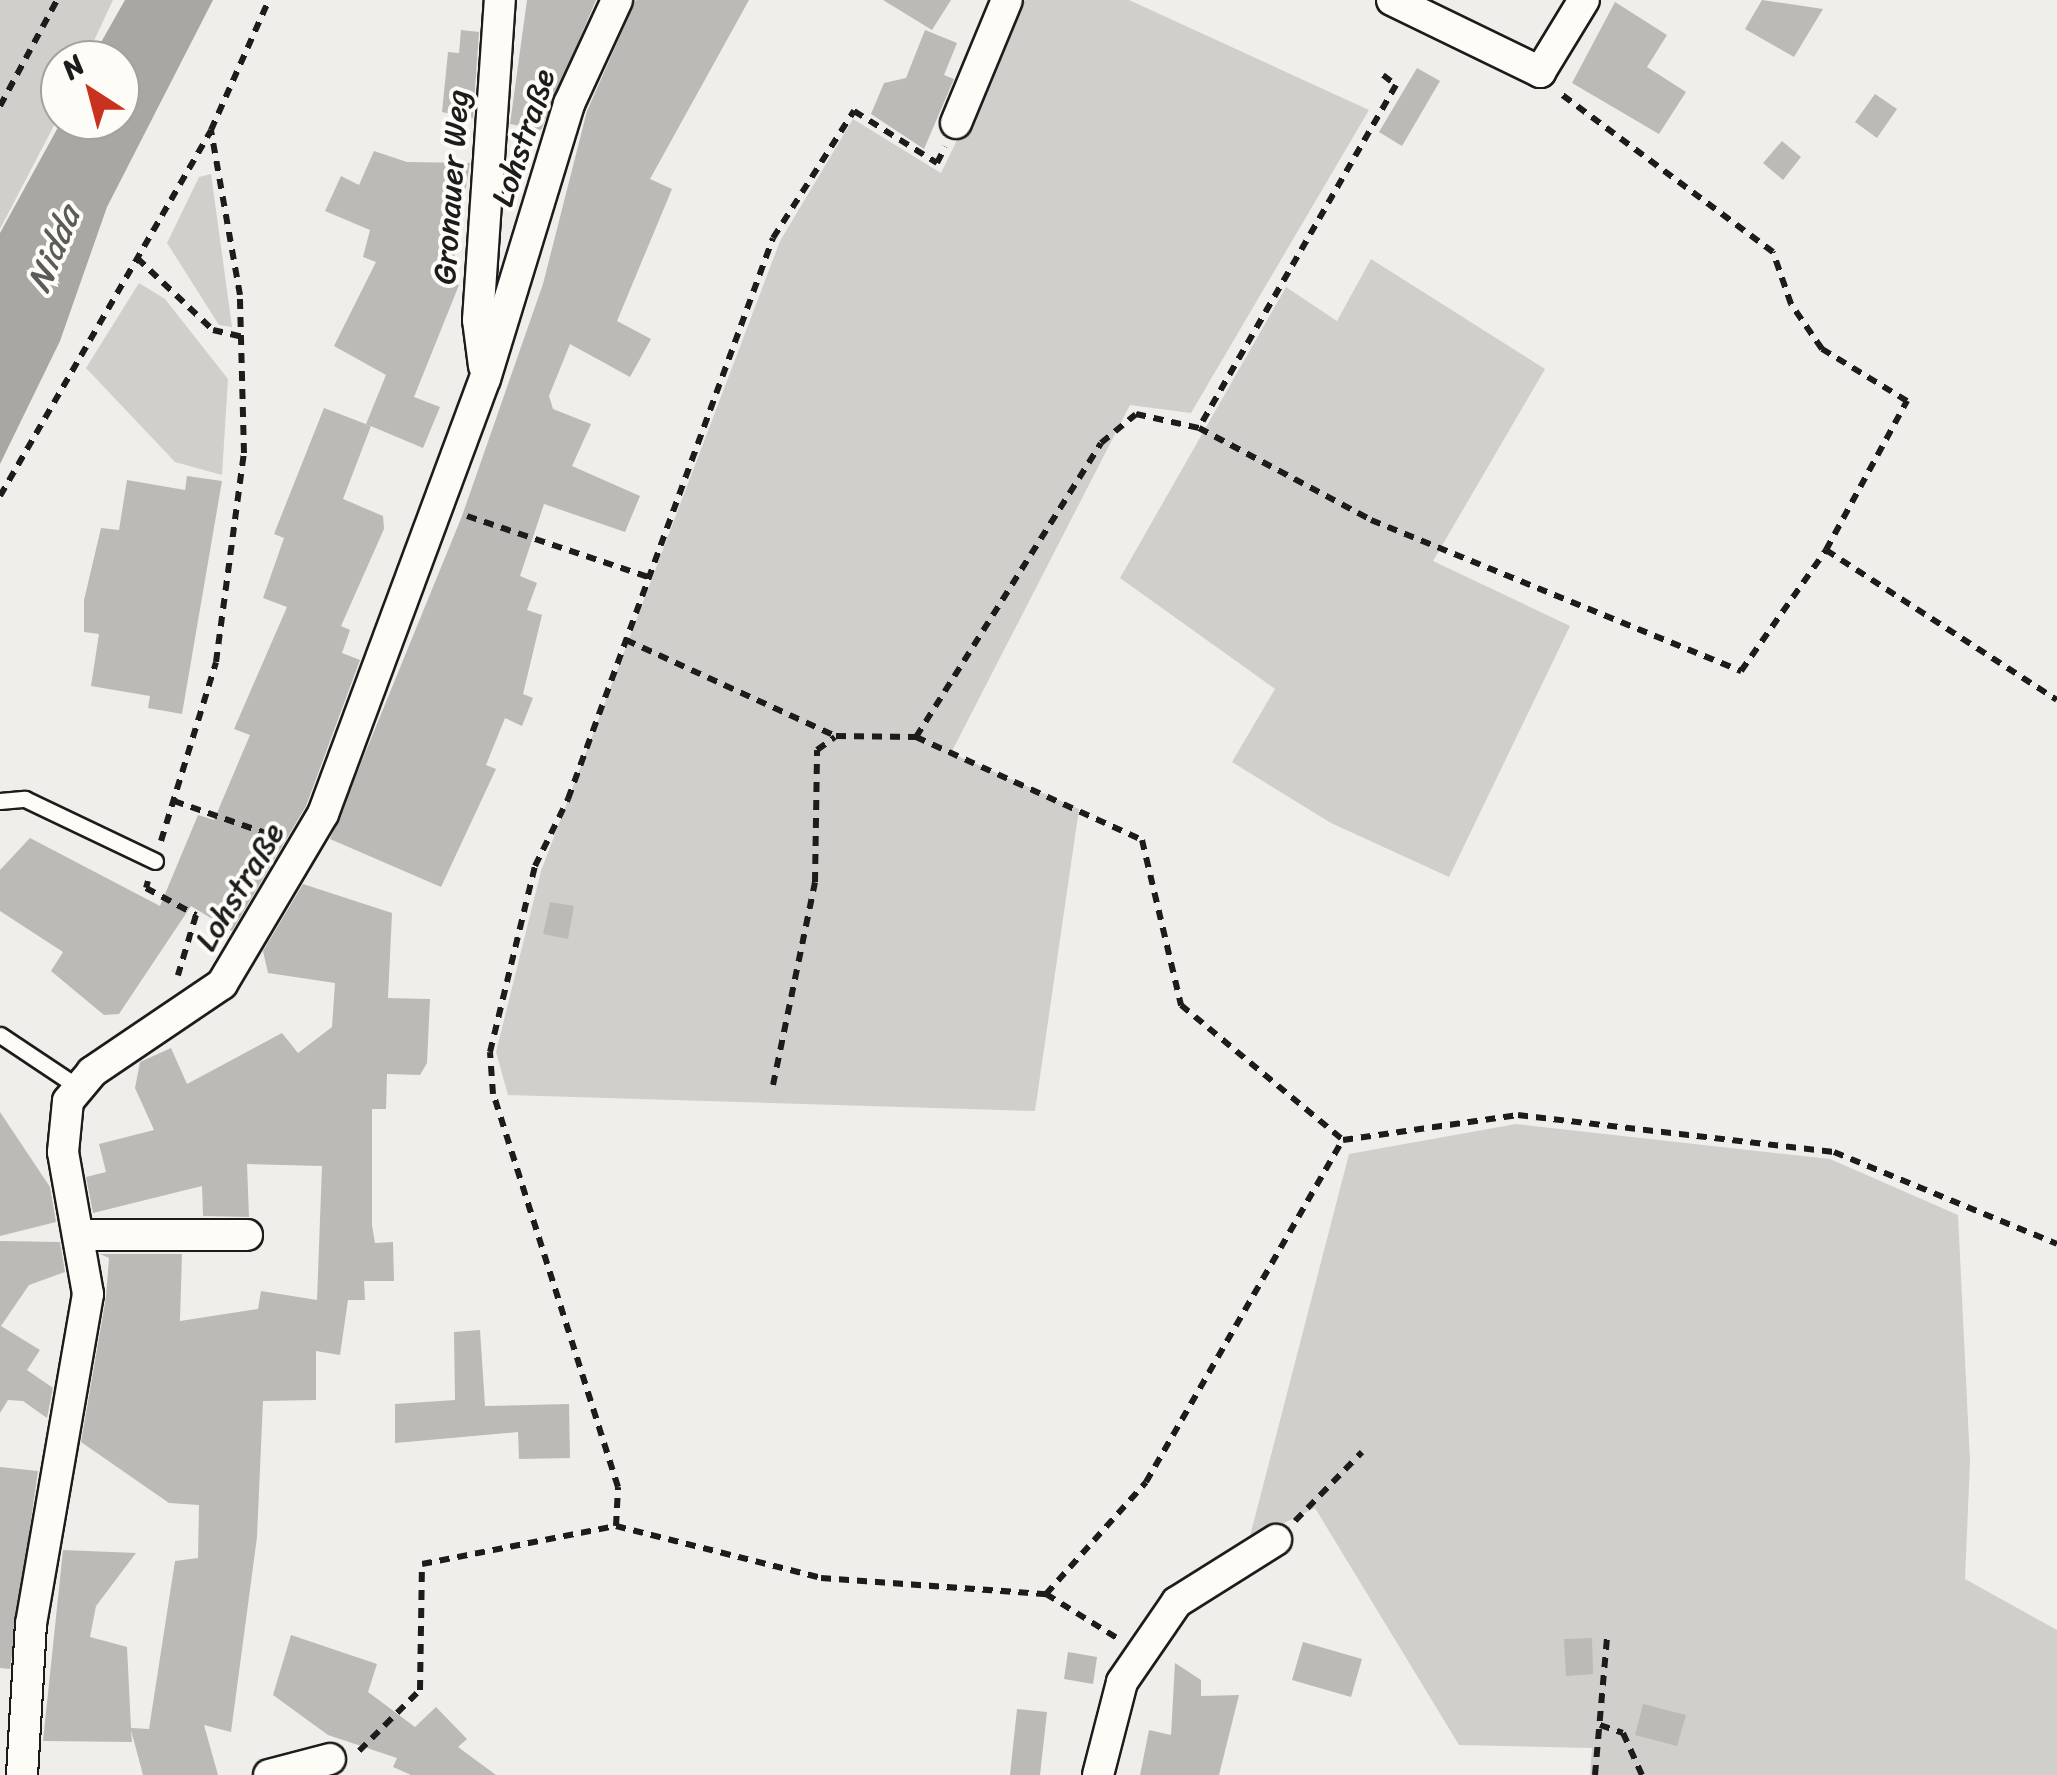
<!DOCTYPE html>
<html>
<head>
<meta charset="utf-8">
<style>
	body { margin:0 }
	#map { position:relative; width:2057px; height:1775px; overflow:hidden; background:#f0eeea; font-family:Sriracha,sans-serif }
	div>[style] { position:absolute }
	.green>* { inset:0; background:#d0cfcc }
	.water>* { inset:0; background:#a8a7a3 }
	.building>* { inset:0; background:#bbbab6 }
	.path>* { height:6px; margin-top:-3px; transform-origin:0; background:repeating-linear-gradient(90deg,#1c1c1c 0 10px,transparent 0 18px) }
	.roads { filter:drop-shadow(2px 0 #1c1c1c) drop-shadow(-2px 0 #1c1c1c) drop-shadow(0 2px #1c1c1c) drop-shadow(0 -2px #1c1c1c) }
	.service>* { height:15px; margin:-7.5px; padding:0 7.5px; transform-origin:7.5px; border-radius:7.5px; background:#fdfcf7 }
	.minor>* { height:30px; margin:-15px; padding:0 15px; transform-origin:15px; border-radius:15px; background:#fdfcf7 }
	span { translate:-50% -50%; white-space:nowrap; text-align:center; line-height:1.15; -webkit-text-stroke:8px #fdfcf7; paint-order:stroke }
	.street-label { font-size:32px; color:#1c1c1c }
	.water-label { font-size:35px; color:#5b5b59; font-style:italic }
	.north { position:absolute; left:40px; top:40px; width:100px; height:100px; box-sizing:border-box; background:#fdfcf7; border:2px solid #a3a29f; border-radius:50%; rotate:324deg; font-size:28px; font-weight:700; line-height:40px; text-align:center; color:#1c1c1c }
	.north::after { content:''; display:block; margin:auto; width:35px; height:45px; background:#c8321e; clip-path:polygon(50% 0,100% 100%,50% 72%,0 100%) }
</style>
</head>
<body>
<div id="map">
	<div class="green">
		<i style="clip-path:polygon(0 0,113px 0,85px 60px,60px 60px,60px 114px,0 229px)"></i>
		<i style="clip-path:polygon(1025px 0,1129px 0,1369px 110px,1191px 413px,1130px 405px,951px 753px,1079px 809px,1035px 1111px,508px 1095px,496px 1052px,541px 871px,780px 241px,853px 119px,941px 173px)"></i>
		<i style="clip-path:polygon(211px 174px,232px 327px,219px 325px,167px 243px,199px 177px)"></i>
		<i style="clip-path:polygon(1371px 259px,1545px 369px,1433px 561px,1570px 626px,1449px 877px,1331px 823px,1232px 762px,1275px 689px,1120px 578px,1286px 287px,1337px 321px)"></i>
		<i style="clip-path:polygon(139px 283px,165px 299px,228px 379px,222px 475px,175px 462px,86px 368px)"></i>
		<i style="clip-path:polygon(1516px 1124px,1830px 1159px,1958px 1215px,1970px 1462px,1965px 1579px,2057px 1630px,2057px 1775px,1590px 1775px,1592px 1748px,1459px 1745px,1315px 1508px,1249px 1540px,1349px 1154px)"></i>
	</div>
	<div class="water">
		<i style="clip-path:polygon(125px 0,213px 0,107px 207px,60px 341px,0 464px,0 233px,62px 120px,120px 120px,120px 60px,91px 60px)"></i>
	</div>
	<div class="building">
		<i style="clip-path:polygon(527px 0,596px 0,541px 130px,510px 124px)"></i>
		<i style="clip-path:polygon(636px 0,749px 0,650px 179px,672px 189px,617px 321px,651px 339px,630px 377px,570px 344px,549px 396px,553px 409px,591px 424px,572px 466px,640px 496px,625px 532px,544px 504px,520px 576px,537px 583px,527px 610px,542px 615px,523px 694px,533px 698px,522px 726px,505px 718px,486px 765px,496px 769px,441px 887px,330px 839px,462px 516px,543px 284px,587px 111px)"></i>
		<i style="clip-path:polygon(883px 0,951px 0,932px 30px)"></i>
		<i style="clip-path:polygon(1762px 0,1823px 9px,1794px 57px,1745px 29px)"></i>
		<i style="clip-path:polygon(1615px 2px,1667px 35px,1647px 67px,1686px 92px,1659px 134px,1572px 83px)"></i>
		<i style="clip-path:polygon(461px 30px,479px 32px,473px 118px,442px 112px,448px 52px,459px 53px)"></i>
		<i style="clip-path:polygon(925px 30px,957px 43px,944px 75px,954px 79px,924px 149px,871px 114px,884px 83px,906px 78px)"></i>
		<i style="clip-path:polygon(1417px 68px,1440px 81px,1402px 146px,1379px 132px)"></i>
		<i style="clip-path:polygon(1875px 94px,1897px 109px,1877px 138px,1855px 122px)"></i>
		<i style="clip-path:polygon(1782px 141px,1801px 157px,1783px 180px,1763px 163px)"></i>
		<i style="clip-path:polygon(374px 151px,407px 162px,470px 163px,450px 283px,459px 285px,414px 397px,440px 407px,423px 448px,366px 424px,386px 375px,334px 346px,376px 262px,363px 257px,370px 230px,325px 211px,341px 176px,359px 185px)"></i>
		<i style="clip-path:polygon(324px 408px,371px 426px,343px 499px,383px 516px,384px 529px,341px 626px,350px 630px,342px 653px,360px 660px,306px 806px,232px 931px,191px 906px,119px 1014px,104px 1015px,51px 971px,63px 952px,0 911px,0 870px,30px 838px,160px 906px,198px 815px,214px 820px,250px 735px,234px 729px,287px 607px,263px 598px,284px 538px,274px 534px)"></i>
		<i style="clip-path:polygon(187px 476px,222px 481px,182px 714px,148px 708px,150px 696px,91px 686px,99px 634px,84px 632px,84px 600px,101px 528px,119px 530px,127px 480px,185px 490px)"></i>
		<i style="clip-path:polygon(303px 884px,392px 913px,388px 998px,430px 999px,427px 1063px,420px 1075px,387px 1074px,386px 1109px,372px 1109px,372px 1225px,375px 1243px,393px 1242px,394px 1281px,364px 1281px,365px 1300px,348px 1300px,340px 1355px,316px 1351px,316px 1400px,263px 1401px,257px 1537px,231px 1732px,204px 1725px,218px 1775px,143px 1775px,131px 1730px,132px 1742px,43px 1741px,63px 1550px,136px 1553px,96px 1606px,90px 1637px,127px 1647px,131px 1728px,149px 1729px,175px 1561px,198px 1558px,199px 1505px,169px 1503px,81px 1442px,106px 1297px,109px 1258px,100px 1254px,182px 1254px,180px 1321px,258px 1309px,261px 1291px,317px 1300px,322px 1166px,247px 1164px,249px 1217px,203px 1216px,202px 1186px,93px 1213px,86px 1177px,106px 1172px,99px 1144px,154px 1130px,135px 1088px,140px 1062px,171px 1048px,187px 1084px,282px 1033px,298px 1053px,332px 1027px,335px 983px,268px 973px,263px 951px)"></i>
		<i style="clip-path:polygon(550px 902px,574px 906px,568px 939px,543px 934px)"></i>
		<i style="clip-path:polygon(0 1112px,50px 1187px,56px 1222px,0 1236px)"></i>
		<i style="clip-path:polygon(0 1241px,60px 1242px,65px 1272px,29px 1285px,1px 1326px,40px 1350px,27px 1370px,53px 1388px,47px 1418px,23px 1401px,8px 1400px,0 1413px)"></i>
		<i style="clip-path:polygon(480px 1330px,485px 1406px,569px 1404px,570px 1458px,519px 1459px,518px 1432px,395px 1443px,395px 1404px,455px 1400px,454px 1332px)"></i>
		<i style="clip-path:polygon(0 1467px,38px 1471px,10px 1669px,0 1668px)"></i>
		<i style="clip-path:polygon(291px 1635px,377px 1664px,368px 1692px,415px 1727px,436px 1707px,467px 1739px,458px 1747px,496px 1775px,411px 1775px,393px 1767px,397px 1758px,328px 1735px,273px 1695px)"></i>
		<i style="clip-path:polygon(1592px 1638px,1593px 1674px,1566px 1676px,1564px 1639px)"></i>
		<i style="clip-path:polygon(1303px 1642px,1362px 1659px,1351px 1697px,1292px 1680px)"></i>
		<i style="clip-path:polygon(1068px 1652px,1097px 1657px,1093px 1684px,1064px 1679px)"></i>
		<i style="clip-path:polygon(1175px 1663px,1201px 1680px,1201px 1696px,1239px 1695px,1219px 1775px,1140px 1775px,1149px 1730px,1171px 1735px)"></i>
		<i style="clip-path:polygon(1643px 1704px,1686px 1715px,1677px 1746px,1635px 1735px)"></i>
		<i style="clip-path:polygon(1017px 1709px,1047px 1712px,1040px 1775px,1010px 1775px)"></i>
	</div>
	<div class="path">
		<i style="left:1383px;top:75px;width:16px;rotate:38deg"></i>
		<i style="left:1396px;top:85px;width:396px;rotate:119.9deg"></i>
		<i style="left:1199px;top:428px;width:195px;rotate:28.1deg"></i>
		<i style="left:1371px;top:520px;width:400px;rotate:22.2deg"></i>
		<i style="left:1741px;top:671px;width:148px;rotate:-54.9deg"></i>
		<i style="left:1826px;top:550px;width:170px;rotate:-61.5deg"></i>
		<i style="left:1907px;top:401px;width:100px;rotate:-148.5deg"></i>
		<i style="left:1822px;top:349px;width:55px;rotate:-124.6deg"></i>
		<i style="left:1791px;top:304px;width:55px;rotate:-109.1deg"></i>
		<i style="left:1773px;top:252px;width:264px;rotate:-143.3deg"></i>
		<i style="left:0;top:106px;width:120px;rotate:-61.7deg"></i>
		<i style="left:137px;top:258px;width:105px;rotate:43.5deg"></i>
		<i style="left:213px;top:330px;width:31px;rotate:13deg"></i>
		<i style="left:0;top:496px;width:422px;rotate:-60deg"></i>
		<i style="left:211px;top:130px;width:142px;rotate:-66deg"></i>
		<i style="left:467px;top:516px;width:194px;rotate:18.6deg"></i>
		<i style="left:1826px;top:550px;width:275px;rotate:33deg"></i>
		<i style="left:626px;top:640px;width:231px;rotate:24.6deg"></i>
		<i style="left:836px;top:736px;width:80px;rotate:0.7deg"></i>
		<i style="left:916px;top:737px;width:347px;rotate:-57.8deg"></i>
		<i style="left:1101px;top:443px;width:45px;rotate:-39.6deg"></i>
		<i style="left:1136px;top:414px;width:65px;rotate:12.5deg"></i>
		<i style="left:916px;top:737px;width:248px;rotate:24.5deg"></i>
		<i style="left:1142px;top:840px;width:170px;rotate:76.7deg"></i>
		<i style="left:1181px;top:1005px;width:211px;rotate:39.8deg"></i>
		<i style="left:1343px;top:1140px;width:177px;rotate:-8.1deg"></i>
		<i style="left:1518px;top:1115px;width:318px;rotate:6.7deg"></i>
		<i style="left:1834px;top:1152px;width:241px;rotate:22.4deg"></i>
		<i style="left:174px;top:801px;width:109px;rotate:19.3deg"></i>
		<i style="left:161px;top:841px;width:187px;rotate:-72.9deg"></i>
		<i style="left:216px;top:662px;width:211px;rotate:-82.4deg"></i>
		<i style="left:244px;top:453px;width:158px;rotate:-91.5deg"></i>
		<i style="left:240px;top:295px;width:168px;rotate:-100deg"></i>
		<i style="left:148px;top:881px;width:7px;rotate:106deg"></i>
		<i style="left:146px;top:888px;width:57px;rotate:28.4deg"></i>
		<i style="left:196px;top:915px;width:63px;rotate:106.7deg"></i>
		<i style="left:773px;top:1085px;width:207px;rotate:-78.3deg"></i>
		<i style="left:815px;top:882px;width:132px;rotate:-89.1deg"></i>
		<i style="left:817px;top:750px;width:22px;rotate:-36deg"></i>
		<i style="left:1295px;top:1521px;width:96px;rotate:-45.8deg"></i>
		<i style="left:616px;top:1526px;width:39px;rotate:-87deg"></i>
		<i style="left:618px;top:1487px;width:412px;rotate:-107.6deg"></i>
		<i style="left:493px;top:1094px;width:42px;rotate:-94.1deg"></i>
		<i style="left:490px;top:1052px;width:191px;rotate:-76.4deg"></i>
		<i style="left:535px;top:866px;width:75px;rotate:-63.8deg"></i>
		<i style="left:568px;top:799px;width:597px;rotate:-69.93deg"></i>
		<i style="left:773px;top:238px;width:151px;rotate:-57.5deg"></i>
		<i style="left:854px;top:111px;width:98px;rotate:32.1deg"></i>
		<i style="left:937px;top:163px;width:18px;rotate:-63deg"></i>
		<i style="left:1046px;top:1594px;width:150px;rotate:-48.2deg"></i>
		<i style="left:1146px;top:1482px;width:395px;rotate:-60.1deg"></i>
		<i style="left:1600px;top:1725px;width:24px;rotate:19deg"></i>
		<i style="left:1623px;top:1733px;width:46px;rotate:65.7deg"></i>
		<i style="left:359px;top:1751px;width:86px;rotate:-45deg"></i>
		<i style="left:420px;top:1690px;width:126px;rotate:-89.1deg"></i>
		<i style="left:422px;top:1564px;width:198px;rotate:-11.1deg"></i>
		<i style="left:616px;top:1526px;width:211px;rotate:14.2deg"></i>
		<i style="left:821px;top:1578px;width:226px;rotate:4.1deg"></i>
		<i style="left:1046px;top:1594px;width:84px;rotate:31.8deg"></i>
		<i style="left:1595px;top:1775px;width:137px;rotate:-85deg"></i>
	</div>
	<div class="roads">
		<div class="service">
			<i style="left:0;top:801px;width:25px;rotate:-5deg"></i>
			<i style="left:25px;top:799px;width:144px;rotate:25.5deg"></i>
			<i style="left:0;top:1035px;width:94px;rotate:33.7deg"></i>
		</div>
		<div class="minor">
			<i style="left:1392px;top:0;width:165px;rotate:25.9deg"></i>
			<i style="left:1540px;top:72px;width:84px;rotate:-58.6deg"></i>
			<i style="left:956px;top:123px;width:133px;rotate:-67.5deg"></i>
			<i style="left:484px;top:366px;width:46px;rotate:-97.4deg"></i>
			<i style="left:478px;top:320px;width:321px;rotate:-86.1deg"></i>
			<i style="left:84px;top:1235px;width:163px"></i>
			<i style="left:22px;top:1775px;width:151px;rotate:-86.6deg"></i>
			<i style="left:31px;top:1624px;width:335px;rotate:-80.2deg"></i>
			<i style="left:88px;top:1294px;width:144px;rotate:-100deg"></i>
			<i style="left:63px;top:1152px;width:51px;rotate:-84.4deg"></i>
			<i style="left:68px;top:1101px;width:38px;rotate:-50deg"></i>
			<i style="left:92px;top:1072px;width:157px;rotate:-34.1deg"></i>
			<i style="left:222px;top:984px;width:198px;rotate:-59.3deg"></i>
			<i style="left:323px;top:814px;width:464px;rotate:-69.6deg"></i>
			<i style="left:485px;top:379px;width:288px;rotate:-73deg"></i>
			<i style="left:569px;top:104px;width:115px;rotate:-65.2deg"></i>
			<i style="left:269px;top:1775px;width:63px;rotate:-14.7deg"></i>
			<i style="left:1098px;top:1775px;width:96px;rotate:-75.5deg"></i>
			<i style="left:1122px;top:1682px;width:97px;rotate:-55.5deg"></i>
			<i style="left:1177px;top:1602px;width:117px;rotate:-32.1deg"></i>
		</div>
	</div>
	<div class="street-label">
		<span style="left:524px;top:138px;rotate:-72deg">Lohstraße</span>
		<span style="left:452px;top:187px;rotate:-86deg">Gronauer Weg</span>
		<span style="left:240px;top:887px;rotate:-59deg">Lohstraße</span>
	</div>
	<div class="water-label">
		<span style="left:53px;top:249px;rotate:-68deg">Nidda</span>
	</div>
	<div class="north">N</div>
</div>
</body>
</html>
